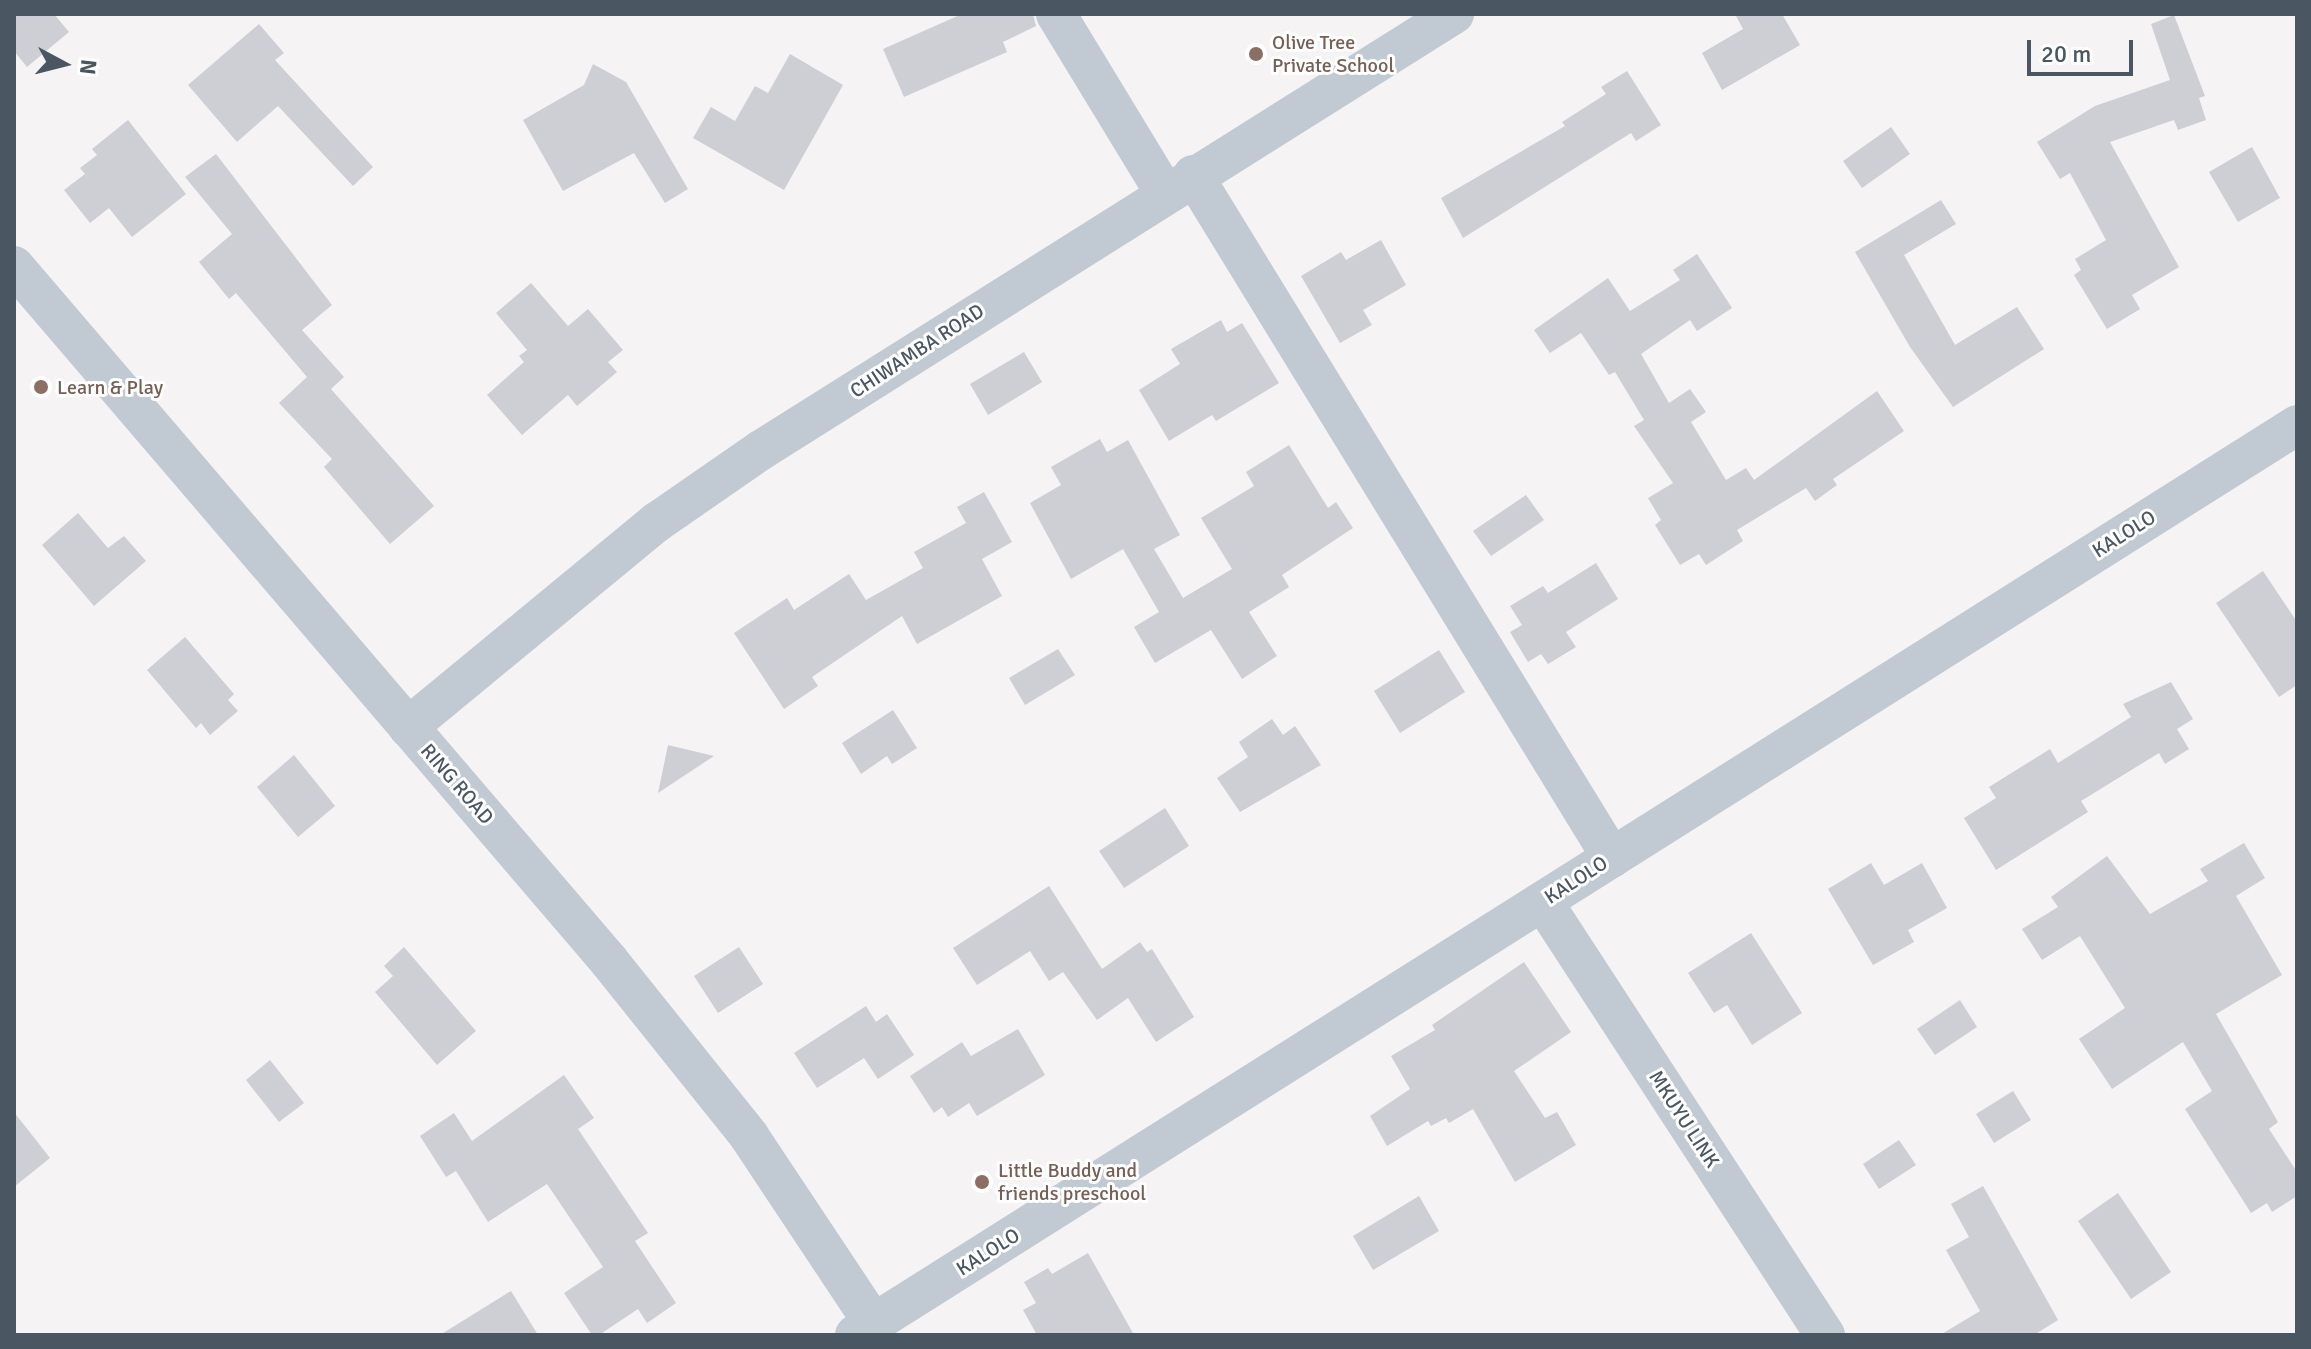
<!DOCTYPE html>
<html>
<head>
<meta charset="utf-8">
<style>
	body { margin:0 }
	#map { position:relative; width:2311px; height:1349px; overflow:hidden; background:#f5f3f3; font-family:Signika,sans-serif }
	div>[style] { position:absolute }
	.building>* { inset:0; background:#cdcfd5 }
	.street>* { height:40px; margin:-20px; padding:0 20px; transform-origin:20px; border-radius:20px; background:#c1cad2 }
	.dots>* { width:22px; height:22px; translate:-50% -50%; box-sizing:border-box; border:4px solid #fff; border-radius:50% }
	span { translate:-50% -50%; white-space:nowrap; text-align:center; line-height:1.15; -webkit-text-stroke:6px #fff; paint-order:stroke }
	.education-label { font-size:20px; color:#785e54 }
	.left { translate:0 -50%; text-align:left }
	.street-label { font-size:20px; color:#4a5661 }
	.frame { position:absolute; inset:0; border:16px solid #4a5661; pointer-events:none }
	.north { position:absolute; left:24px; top:24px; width:80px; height:80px; -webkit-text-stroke:6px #fff; paint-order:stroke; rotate:97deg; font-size:22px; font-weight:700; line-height:32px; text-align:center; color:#4a5661 }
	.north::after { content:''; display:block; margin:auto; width:28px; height:36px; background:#4a5661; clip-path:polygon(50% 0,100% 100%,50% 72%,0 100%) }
	.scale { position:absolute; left:2027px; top:40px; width:106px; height:36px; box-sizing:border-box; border:4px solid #4a5661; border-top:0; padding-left:10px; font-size:24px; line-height:28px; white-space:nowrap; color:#4a5661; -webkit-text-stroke:6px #fff; paint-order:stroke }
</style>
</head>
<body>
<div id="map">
	<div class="building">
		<i style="clip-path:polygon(14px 14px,54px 14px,69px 32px,27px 67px,14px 51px)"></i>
		<i style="clip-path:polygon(962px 14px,1033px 14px,1036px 26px,1003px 42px,1007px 52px,904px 97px,883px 49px)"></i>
		<i style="clip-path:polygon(1735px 14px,1782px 14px,1800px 45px,1722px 90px,1702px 53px,1743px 29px)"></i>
		<i style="clip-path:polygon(2174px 15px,2205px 96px,2199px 98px,2206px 120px,2178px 130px,2174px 120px,2110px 142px,2179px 267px,2132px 295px,2140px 309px,2107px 329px,2074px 275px,2081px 270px,2075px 259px,2106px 240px,2070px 173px,2060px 179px,2037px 142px,2095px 106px,2170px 80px,2151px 24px)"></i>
		<i style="clip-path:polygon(259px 24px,284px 53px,275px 60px,373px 167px,353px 186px,278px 106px,237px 142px,188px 85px)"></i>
		<i style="clip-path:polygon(790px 54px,843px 85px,784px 190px,693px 138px,711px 107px,735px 121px,755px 86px,768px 93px)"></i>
		<i style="clip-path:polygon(593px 64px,626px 82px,688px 189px,665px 203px,634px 153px,563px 191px,523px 120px,584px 85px)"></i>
		<i style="clip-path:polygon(1627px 71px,1661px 125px,1636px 141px,1631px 133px,1463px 238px,1441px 198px,1565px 126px,1562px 122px,1606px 94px,1601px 87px)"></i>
		<i style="clip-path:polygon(128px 120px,186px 194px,132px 237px,109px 208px,90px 223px,64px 190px,85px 174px,80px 168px,97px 155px,92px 149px)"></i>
		<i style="clip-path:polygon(1891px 127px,1910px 154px,1862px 188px,1843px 161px)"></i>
		<i style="clip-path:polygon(2252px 147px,2280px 198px,2238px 222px,2209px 172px)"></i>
		<i style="clip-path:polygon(216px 154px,332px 305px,302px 330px,344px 377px,331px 389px,434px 506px,390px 544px,324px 467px,332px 459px,279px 403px,307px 377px,236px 293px,229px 299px,199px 262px,232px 234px,185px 177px)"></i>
		<i style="clip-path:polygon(1941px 200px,1956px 224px,1904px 255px,1955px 345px,2017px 307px,2044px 349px,1953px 407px,1910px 347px,1855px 252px)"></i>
		<i style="clip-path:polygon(1381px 240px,1406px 285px,1363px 310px,1372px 325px,1340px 343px,1301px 276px,1341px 252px,1346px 260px)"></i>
		<i style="clip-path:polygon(1697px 254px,1732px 308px,1697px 331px,1690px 320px,1641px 354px,1669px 403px,1690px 389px,1706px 412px,1691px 422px,1726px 480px,1746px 468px,1754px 480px,1877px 391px,1904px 431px,1833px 479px,1837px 485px,1815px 501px,1806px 488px,1737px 530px,1743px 541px,1706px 565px,1699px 554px,1680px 565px,1655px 525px,1661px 520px,1648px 498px,1673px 483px,1634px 426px,1644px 420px,1615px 372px,1609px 375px,1581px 333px,1550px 353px,1534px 330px,1608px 278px,1630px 311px,1680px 280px,1673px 270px)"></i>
		<i style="clip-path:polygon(531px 283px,568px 326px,588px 309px,623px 350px,608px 362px,617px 372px,577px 406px,568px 395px,522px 435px,487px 395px,524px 362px,519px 356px,527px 350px,496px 313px)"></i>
		<i style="clip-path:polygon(1221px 320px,1227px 332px,1242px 323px,1279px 383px,1216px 421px,1212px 415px,1169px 441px,1139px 390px,1180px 364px,1171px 349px)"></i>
		<i style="clip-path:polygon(1024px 352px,1042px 382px,988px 415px,970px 384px)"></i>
		<i style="clip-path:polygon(1100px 439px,1107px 452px,1128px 440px,1180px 535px,1154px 549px,1183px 598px,1232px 569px,1201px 518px,1254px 486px,1246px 472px,1289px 445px,1328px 508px,1336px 502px,1353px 528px,1282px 575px,1289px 587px,1249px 612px,1277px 656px,1242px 679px,1211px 630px,1155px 663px,1134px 627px,1159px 612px,1123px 549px,1071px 579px,1030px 503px,1061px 485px,1051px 467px)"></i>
		<i style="clip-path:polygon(984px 492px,1012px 542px,982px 559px,1002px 596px,917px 644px,902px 616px,812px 677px,818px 686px,784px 709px,734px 633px,787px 598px,794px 610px,849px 574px,866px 600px,923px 568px,914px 552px,966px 523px,957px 507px)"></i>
		<i style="clip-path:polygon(1526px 495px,1544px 520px,1491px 556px,1473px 531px)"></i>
		<i style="clip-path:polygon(78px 513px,108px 548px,124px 536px,146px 561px,94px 606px,42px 545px)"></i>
		<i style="clip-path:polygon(1596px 563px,1618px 599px,1566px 632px,1576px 647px,1548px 664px,1541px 654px,1528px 662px,1510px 632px,1522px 625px,1510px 606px,1543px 586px,1548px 593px)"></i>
		<i style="clip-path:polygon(2263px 571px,2297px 622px,2297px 685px,2279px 697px,2216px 603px)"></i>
		<i style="clip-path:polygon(185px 637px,234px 694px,228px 700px,238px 711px,210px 735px,201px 723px,196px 728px,147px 670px)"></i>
		<i style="clip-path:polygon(1058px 649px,1075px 675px,1025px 705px,1009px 678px)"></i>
		<i style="clip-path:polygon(1439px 650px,1465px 692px,1400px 733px,1374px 691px)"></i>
		<i style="clip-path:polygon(2171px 682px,2193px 719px,2177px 729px,2189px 749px,2165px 764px,2159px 753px,2081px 801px,2088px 812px,1996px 870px,1964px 818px,1996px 798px,1989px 787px,2050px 749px,2058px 763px,2131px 717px,2123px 704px)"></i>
		<i style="clip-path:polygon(893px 710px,917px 748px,892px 764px,887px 756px,861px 774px,842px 743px)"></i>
		<i style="clip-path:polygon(1272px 719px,1283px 735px,1295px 726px,1321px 765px,1240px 812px,1217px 778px,1248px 757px,1239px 742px)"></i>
		<i style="clip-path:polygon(668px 745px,714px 756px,658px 793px)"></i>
		<i style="clip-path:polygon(294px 755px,335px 806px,298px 837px,257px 787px)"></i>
		<i style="clip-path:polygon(1165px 808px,1189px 846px,1124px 888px,1099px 851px)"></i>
		<i style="clip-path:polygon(2244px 843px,2265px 878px,2236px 896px,2282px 975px,2216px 1014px,2278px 1122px,2269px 1129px,2297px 1172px,2297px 1196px,2272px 1212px,2267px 1203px,2251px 1213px,2185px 1109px,2212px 1091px,2183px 1042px,2112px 1089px,2079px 1039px,2125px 1008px,2080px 936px,2042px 960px,2022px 929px,2058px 907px,2051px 897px,2107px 856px,2150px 914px,2208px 881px,2200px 869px)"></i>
		<i style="clip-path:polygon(1871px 863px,1884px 885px,1922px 863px,1947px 908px,1908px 930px,1914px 942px,1873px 965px,1828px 889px)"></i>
		<i style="clip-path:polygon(1049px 886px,1102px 969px,1140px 942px,1147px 952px,1152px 949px,1194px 1017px,1156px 1042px,1128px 998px,1097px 1020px,1063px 972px,1049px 981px,1030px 951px,977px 985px,953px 948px)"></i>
		<i style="clip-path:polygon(1751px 933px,1802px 1013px,1752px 1045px,1727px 1005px,1714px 1013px,1688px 973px)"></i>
		<i style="clip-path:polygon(404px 947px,476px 1031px,437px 1065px,375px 992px,393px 976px,384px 966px)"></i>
		<i style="clip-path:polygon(739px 947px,763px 984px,718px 1013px,694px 976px)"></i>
		<i style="clip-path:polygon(1524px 962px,1571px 1032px,1514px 1071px,1545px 1118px,1557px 1112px,1576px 1145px,1515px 1182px,1473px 1109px,1449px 1123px,1446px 1118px,1431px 1126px,1428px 1121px,1387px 1146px,1370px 1116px,1410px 1089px,1391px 1056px,1435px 1030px,1432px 1025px)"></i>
		<i style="clip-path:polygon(1960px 1000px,1977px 1027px,1935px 1055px,1917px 1029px)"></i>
		<i style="clip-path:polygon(866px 1006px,876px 1022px,887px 1014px,914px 1055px,878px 1079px,864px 1058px,817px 1088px,794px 1053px)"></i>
		<i style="clip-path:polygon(1018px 1029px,1045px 1075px,977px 1116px,969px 1103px,948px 1117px,942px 1107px,934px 1113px,910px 1076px,962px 1042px,971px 1056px)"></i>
		<i style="clip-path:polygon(270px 1060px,304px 1103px,279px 1122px,246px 1080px)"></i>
		<i style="clip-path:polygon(564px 1075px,594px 1118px,578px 1129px,648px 1233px,635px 1241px,676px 1303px,647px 1323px,638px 1309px,599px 1335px,592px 1335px,564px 1293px,603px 1267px,547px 1184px,488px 1222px,456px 1171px,446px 1177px,420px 1136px,454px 1113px,472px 1141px)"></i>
		<i style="clip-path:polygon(2013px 1091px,2031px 1120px,1994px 1143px,1976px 1114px)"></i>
		<i style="clip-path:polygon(14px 1112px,50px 1158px,14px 1187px)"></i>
		<i style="clip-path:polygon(1899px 1140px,1916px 1165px,1879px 1189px,1863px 1164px)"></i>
		<i style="clip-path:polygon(1983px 1186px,2058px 1320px,2034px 1335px,1940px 1335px,1980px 1311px,1946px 1250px,1969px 1237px,1951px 1204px)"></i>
		<i style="clip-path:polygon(2118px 1193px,2171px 1272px,2131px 1299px,2078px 1221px)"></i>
		<i style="clip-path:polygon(1419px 1196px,1439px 1231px,1373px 1270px,1353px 1236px)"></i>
		<i style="clip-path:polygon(1088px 1253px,1134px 1335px,1037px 1335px,1023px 1310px,1036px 1303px,1024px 1282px,1048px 1268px,1052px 1274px)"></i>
		<i style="clip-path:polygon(511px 1291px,538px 1335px,440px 1335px)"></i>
	</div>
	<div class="street">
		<i style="left:1056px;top:14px;width:210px;rotate:58.7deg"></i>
		<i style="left:1193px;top:175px;width:801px;rotate:58.47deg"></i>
		<i style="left:14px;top:266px;width:915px;rotate:49.43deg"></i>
		<i style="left:609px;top:961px;width:224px;rotate:51.3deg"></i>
		<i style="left:749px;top:1136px;width:226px;rotate:56.4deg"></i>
		<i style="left:408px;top:727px;width:323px;rotate:-39.5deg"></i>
		<i style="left:657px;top:522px;width:126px;rotate:-34.7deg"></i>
		<i style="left:761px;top:450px;width:819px;rotate:-32.18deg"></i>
		<i style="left:1543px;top:902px;width:517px;rotate:56.93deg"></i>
		<i style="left:855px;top:1335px;width:1705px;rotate:-32.25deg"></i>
	</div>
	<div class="dots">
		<i style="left:1256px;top:54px;background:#8d6e63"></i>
		<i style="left:41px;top:387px;background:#8d6e63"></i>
		<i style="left:982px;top:1182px;background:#8d6e63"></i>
	</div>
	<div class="education-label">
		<span class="left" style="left:1272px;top:54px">Olive Tree<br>Private School</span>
		<span class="left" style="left:57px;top:387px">Learn &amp; Play</span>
		<span class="left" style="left:998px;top:1182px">Little Buddy and<br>friends preschool</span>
	</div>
	<div class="street-label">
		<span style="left:917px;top:351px;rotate:-33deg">CHIWAMBA ROAD</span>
		<span style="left:2124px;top:534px;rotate:-32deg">KALOLO</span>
		<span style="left:457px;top:784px;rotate:49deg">RING ROAD</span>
		<span style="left:1576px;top:880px;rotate:-33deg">KALOLO</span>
		<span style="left:1684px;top:1119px;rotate:57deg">MKUYU LINK</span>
		<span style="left:988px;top:1252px;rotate:-32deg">KALOLO</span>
	</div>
	<div class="frame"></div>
	<div class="north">N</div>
	<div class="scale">20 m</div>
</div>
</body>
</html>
